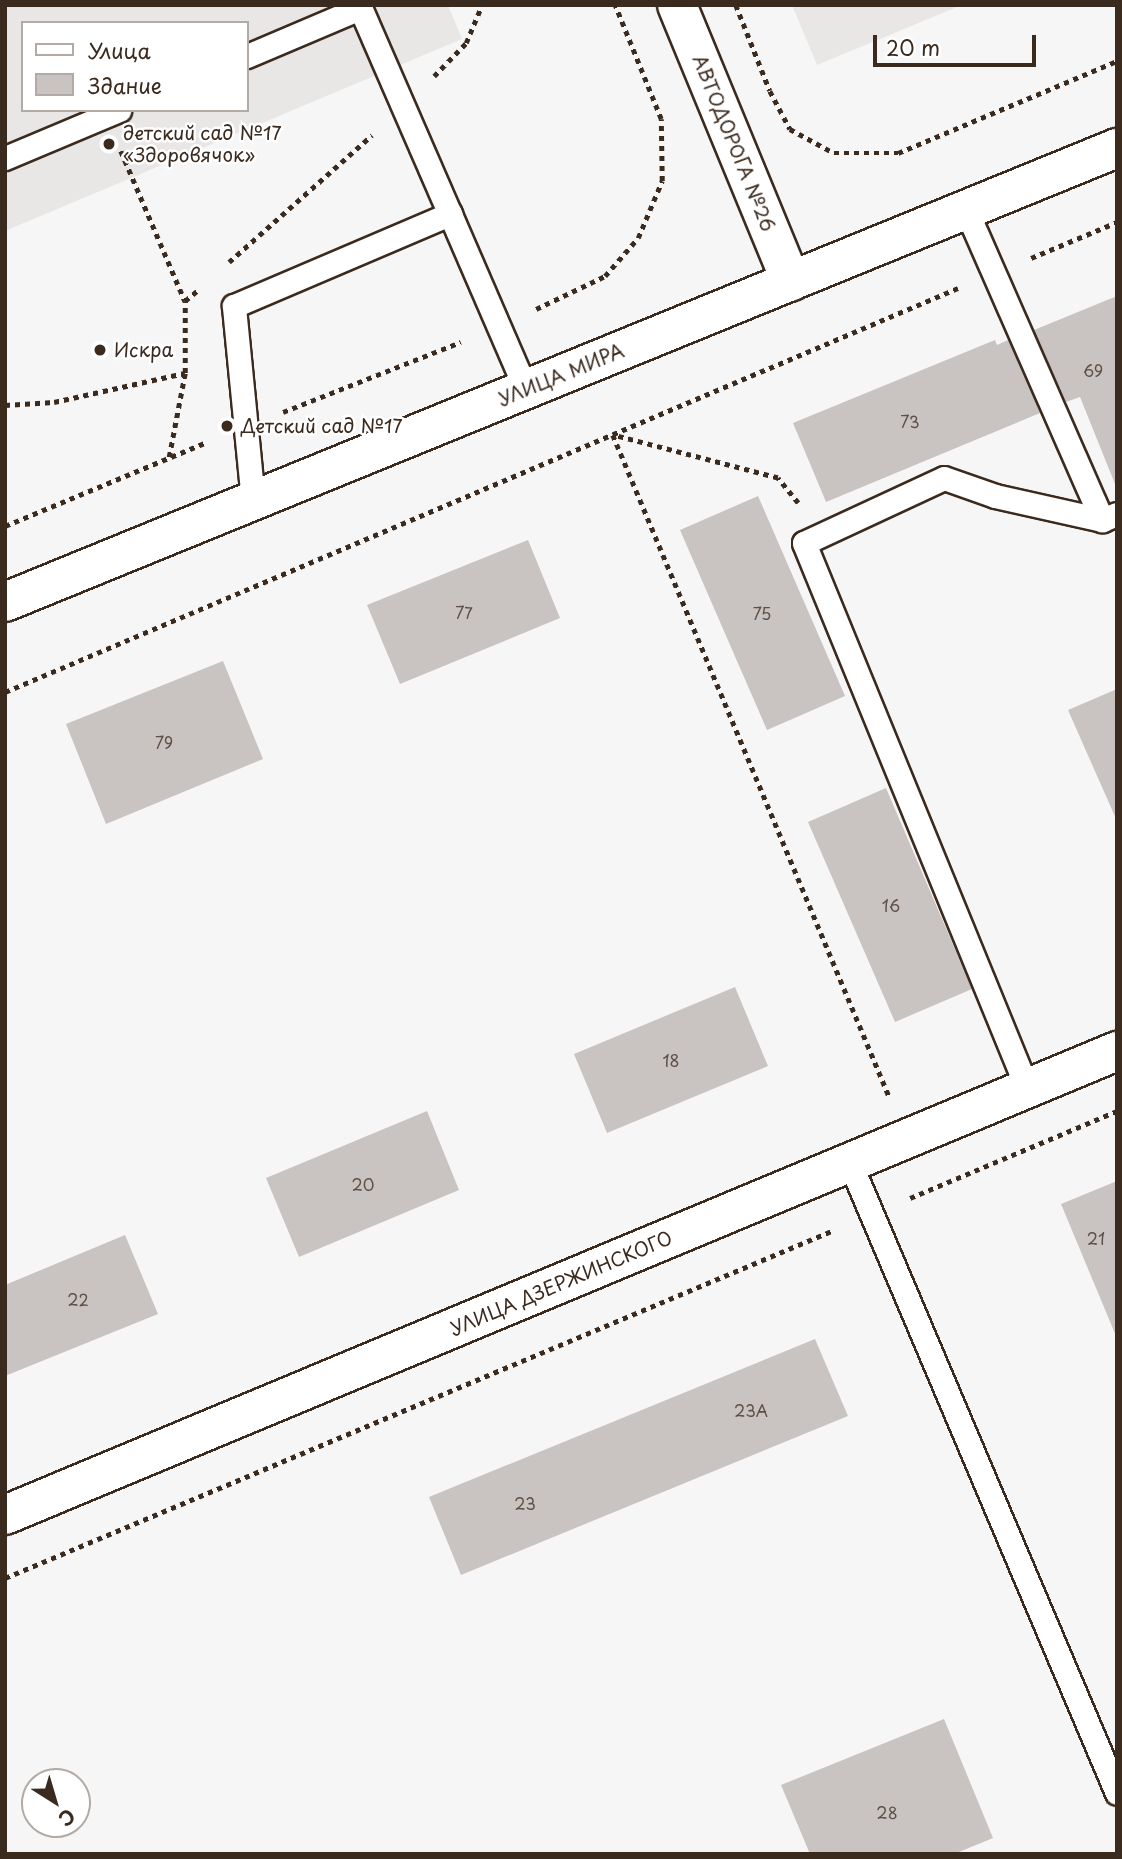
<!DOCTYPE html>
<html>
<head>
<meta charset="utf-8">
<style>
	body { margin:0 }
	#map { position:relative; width:1122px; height:1859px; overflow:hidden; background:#f7f6f6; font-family:"Playpen Sans",sans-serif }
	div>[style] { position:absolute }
	.built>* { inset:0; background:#e9e7e6 }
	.building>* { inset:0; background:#c9c3c1 }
	.path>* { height:4.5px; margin-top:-2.25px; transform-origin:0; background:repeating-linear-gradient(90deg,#3b2a1e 0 5px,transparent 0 10px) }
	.roads { filter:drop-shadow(2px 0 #3b2a1e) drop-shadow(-2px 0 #3b2a1e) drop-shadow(0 2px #3b2a1e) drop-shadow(0 -2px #3b2a1e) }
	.service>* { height:23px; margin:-11.5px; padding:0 11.5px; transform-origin:11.5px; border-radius:11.5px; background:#fff }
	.minor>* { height:38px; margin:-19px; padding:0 19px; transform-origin:19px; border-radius:19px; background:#fff }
	.tertiary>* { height:38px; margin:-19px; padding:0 19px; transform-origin:19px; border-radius:19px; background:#fff }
	.dots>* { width:19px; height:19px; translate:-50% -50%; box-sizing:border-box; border:4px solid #fff; border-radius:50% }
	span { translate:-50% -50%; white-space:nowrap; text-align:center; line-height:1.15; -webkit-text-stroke:5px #fff; paint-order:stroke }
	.number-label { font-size:16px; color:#5e5047 }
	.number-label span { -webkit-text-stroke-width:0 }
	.poi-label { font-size:19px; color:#3b2a1e }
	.left { translate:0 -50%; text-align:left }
	.street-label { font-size:19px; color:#3b2a1e }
	.frame { position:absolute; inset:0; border:7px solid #3b2a1e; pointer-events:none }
	.legend { position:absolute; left:21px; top:21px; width:228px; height:91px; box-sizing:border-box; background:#fff; border:2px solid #b1aaa5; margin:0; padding:9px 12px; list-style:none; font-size:21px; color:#3b2a1e }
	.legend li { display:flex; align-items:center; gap:14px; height:35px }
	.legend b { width:35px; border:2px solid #b1aaa5 }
	.north { position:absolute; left:21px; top:1768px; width:70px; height:70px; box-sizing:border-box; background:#fff; border:2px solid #b1aaa5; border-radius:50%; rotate:143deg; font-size:19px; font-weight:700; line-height:28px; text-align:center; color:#3b2a1e }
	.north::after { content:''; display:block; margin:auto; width:24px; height:32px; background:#3b2a1e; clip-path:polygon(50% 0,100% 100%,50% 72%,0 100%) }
	.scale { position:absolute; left:873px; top:35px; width:163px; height:32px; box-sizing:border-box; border:4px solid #3b2a1e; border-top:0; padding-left:9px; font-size:21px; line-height:24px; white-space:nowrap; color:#3b2a1e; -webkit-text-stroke:5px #fff; paint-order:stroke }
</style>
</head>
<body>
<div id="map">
	<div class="built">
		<i style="clip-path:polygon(evenodd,5px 5px,448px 5px,462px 39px,5px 231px,5px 5px,23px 23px,247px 23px,247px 110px,23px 110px,23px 23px)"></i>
		<i style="clip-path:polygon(792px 5px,962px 5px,817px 65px)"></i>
	</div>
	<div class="building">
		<i style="clip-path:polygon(1117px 296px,1117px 484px,1115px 484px,1080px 397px,1066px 402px,1034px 330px)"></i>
		<i style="clip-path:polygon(995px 340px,997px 345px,1008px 340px,1040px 413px,826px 502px,793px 423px)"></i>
		<i style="clip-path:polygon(758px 496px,845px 696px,767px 730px,680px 530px)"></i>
		<i style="clip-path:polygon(528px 540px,560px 618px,400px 684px,367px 605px)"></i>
		<i style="clip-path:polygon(223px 661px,263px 759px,106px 824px,66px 724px)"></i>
		<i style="clip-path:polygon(1117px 689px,1117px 821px,1068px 710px)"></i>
		<i style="clip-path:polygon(886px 788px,972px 989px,895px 1022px,808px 822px)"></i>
		<i style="clip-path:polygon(735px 987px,768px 1066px,607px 1133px,574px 1054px)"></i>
		<i style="clip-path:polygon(427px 1111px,459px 1190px,299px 1257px,266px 1178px)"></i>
		<i style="clip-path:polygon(1117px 1181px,1117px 1336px,1116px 1336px,1061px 1204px)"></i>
		<i style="clip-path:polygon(125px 1235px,158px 1314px,5px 1376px,5px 1285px)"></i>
		<i style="clip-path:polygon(815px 1339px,848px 1416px,461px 1575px,429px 1497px)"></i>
		<i style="clip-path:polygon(944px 1719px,993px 1838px,954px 1854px,810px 1854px,781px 1785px)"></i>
	</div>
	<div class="path">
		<i style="left:736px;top:5px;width:92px;rotate:68.4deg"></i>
		<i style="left:770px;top:91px;width:43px;rotate:62.2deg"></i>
		<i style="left:790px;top:129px;width:50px;rotate:28.6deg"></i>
		<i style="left:834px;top:153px;width:64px"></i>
		<i style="left:898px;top:153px;width:238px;rotate:-22.8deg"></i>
		<i style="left:434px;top:76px;width:46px;rotate:-45.9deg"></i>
		<i style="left:466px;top:43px;width:41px;rotate:-67.2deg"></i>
		<i style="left:121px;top:151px;width:163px;rotate:66.9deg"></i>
		<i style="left:1031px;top:258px;width:93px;rotate:-22.7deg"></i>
		<i style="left:229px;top:262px;width:191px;rotate:-41.6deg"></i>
		<i style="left:536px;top:309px;width:76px;rotate:-25.6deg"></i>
		<i style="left:605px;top:276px;width:50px;rotate:-49deg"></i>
		<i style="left:638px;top:238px;width:62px;rotate:-67.2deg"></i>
		<i style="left:662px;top:181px;width:62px;rotate:-90.9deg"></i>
		<i style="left:661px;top:119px;width:123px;rotate:-112deg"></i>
		<i style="left:5px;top:405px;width:49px;rotate:-3.5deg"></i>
		<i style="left:54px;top:402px;width:134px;rotate:-12.5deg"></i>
		<i style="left:283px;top:412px;width:191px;rotate:-21.5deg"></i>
		<i style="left:169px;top:457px;width:86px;rotate:-79.2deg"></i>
		<i style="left:185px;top:373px;width:72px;rotate:-90deg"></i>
		<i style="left:185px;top:301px;width:16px;rotate:-40deg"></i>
		<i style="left:798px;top:503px;width:32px;rotate:-129deg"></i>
		<i style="left:778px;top:478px;width:171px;rotate:-165.4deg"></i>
		<i style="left:613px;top:435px;width:716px;rotate:67.34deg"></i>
		<i style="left:5px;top:526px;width:219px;rotate:-22.6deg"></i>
		<i style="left:5px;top:692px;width:1035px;rotate:-22.97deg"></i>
		<i style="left:910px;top:1198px;width:225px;rotate:-22.8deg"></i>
		<i style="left:5px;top:1578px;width:899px;rotate:-22.77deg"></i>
	</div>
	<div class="roads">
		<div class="service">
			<i style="left:359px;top:5px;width:228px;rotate:66.5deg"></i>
			<i style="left:247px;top:56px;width:123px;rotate:-23deg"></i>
			<i style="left:5px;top:158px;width:124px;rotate:-22.8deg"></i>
			<i style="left:966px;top:210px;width:339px;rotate:66.3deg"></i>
			<i style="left:253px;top:501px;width:196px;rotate:-95.6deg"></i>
			<i style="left:234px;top:306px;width:235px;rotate:-23.1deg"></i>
			<i style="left:450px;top:214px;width:192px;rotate:66.6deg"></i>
			<i style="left:1027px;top:1088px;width:589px;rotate:-112.25deg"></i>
			<i style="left:804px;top:543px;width:154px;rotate:-24.9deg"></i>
			<i style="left:944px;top:478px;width:54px;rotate:19.4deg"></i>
			<i style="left:995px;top:496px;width:110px;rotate:12.6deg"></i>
			<i style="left:1102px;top:520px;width:16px;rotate:-22deg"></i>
			<i style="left:850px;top:1163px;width:684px;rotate:67.03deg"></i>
		</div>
		<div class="minor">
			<i style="left:5px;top:1515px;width:1205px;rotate:-22.65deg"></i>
		</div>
		<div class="tertiary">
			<i style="left:677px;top:5px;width:299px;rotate:67.6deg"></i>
			<i style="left:5px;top:602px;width:1201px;rotate:-22.21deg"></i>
		</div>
	</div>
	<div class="dots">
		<i style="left:109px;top:144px;background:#3b2a1e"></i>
		<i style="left:100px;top:350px;background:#3b2a1e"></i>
		<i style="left:227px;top:426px;background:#3b2a1e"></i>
	</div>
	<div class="number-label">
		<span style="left:1093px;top:370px">69</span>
		<span style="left:910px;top:421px">73</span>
		<span style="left:464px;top:612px">77</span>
		<span style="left:762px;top:613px">75</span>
		<span style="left:164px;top:742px">79</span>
		<span style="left:891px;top:905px">16</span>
		<span style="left:671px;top:1060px">18</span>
		<span style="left:363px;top:1184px">20</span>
		<span style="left:1096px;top:1238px">21</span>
		<span style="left:78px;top:1299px">22</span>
		<span style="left:751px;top:1410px">23А</span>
		<span style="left:525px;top:1503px">23</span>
		<span style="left:887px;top:1812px">28</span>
	</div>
	<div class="poi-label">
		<span class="left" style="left:123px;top:144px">детский сад №17<br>«Здоровячок»</span>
		<span class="left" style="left:114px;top:350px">Искра</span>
		<span class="left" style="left:241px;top:426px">Детский сад №17</span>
	</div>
	<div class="street-label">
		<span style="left:734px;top:143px;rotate:68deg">АВТОДОРОГА №26</span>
		<span style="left:561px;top:375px;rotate:-22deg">УЛИЦА МИРА</span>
		<span style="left:561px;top:1283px;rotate:-23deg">УЛИЦА ДЗЕРЖИНСКОГО</span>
	</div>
	<div class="frame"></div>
	<ul class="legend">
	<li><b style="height:9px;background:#fff"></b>Улица</li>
	<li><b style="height:19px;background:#c9c3c1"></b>Здание</li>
	</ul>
	<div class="north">С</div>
	<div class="scale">20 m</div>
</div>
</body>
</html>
